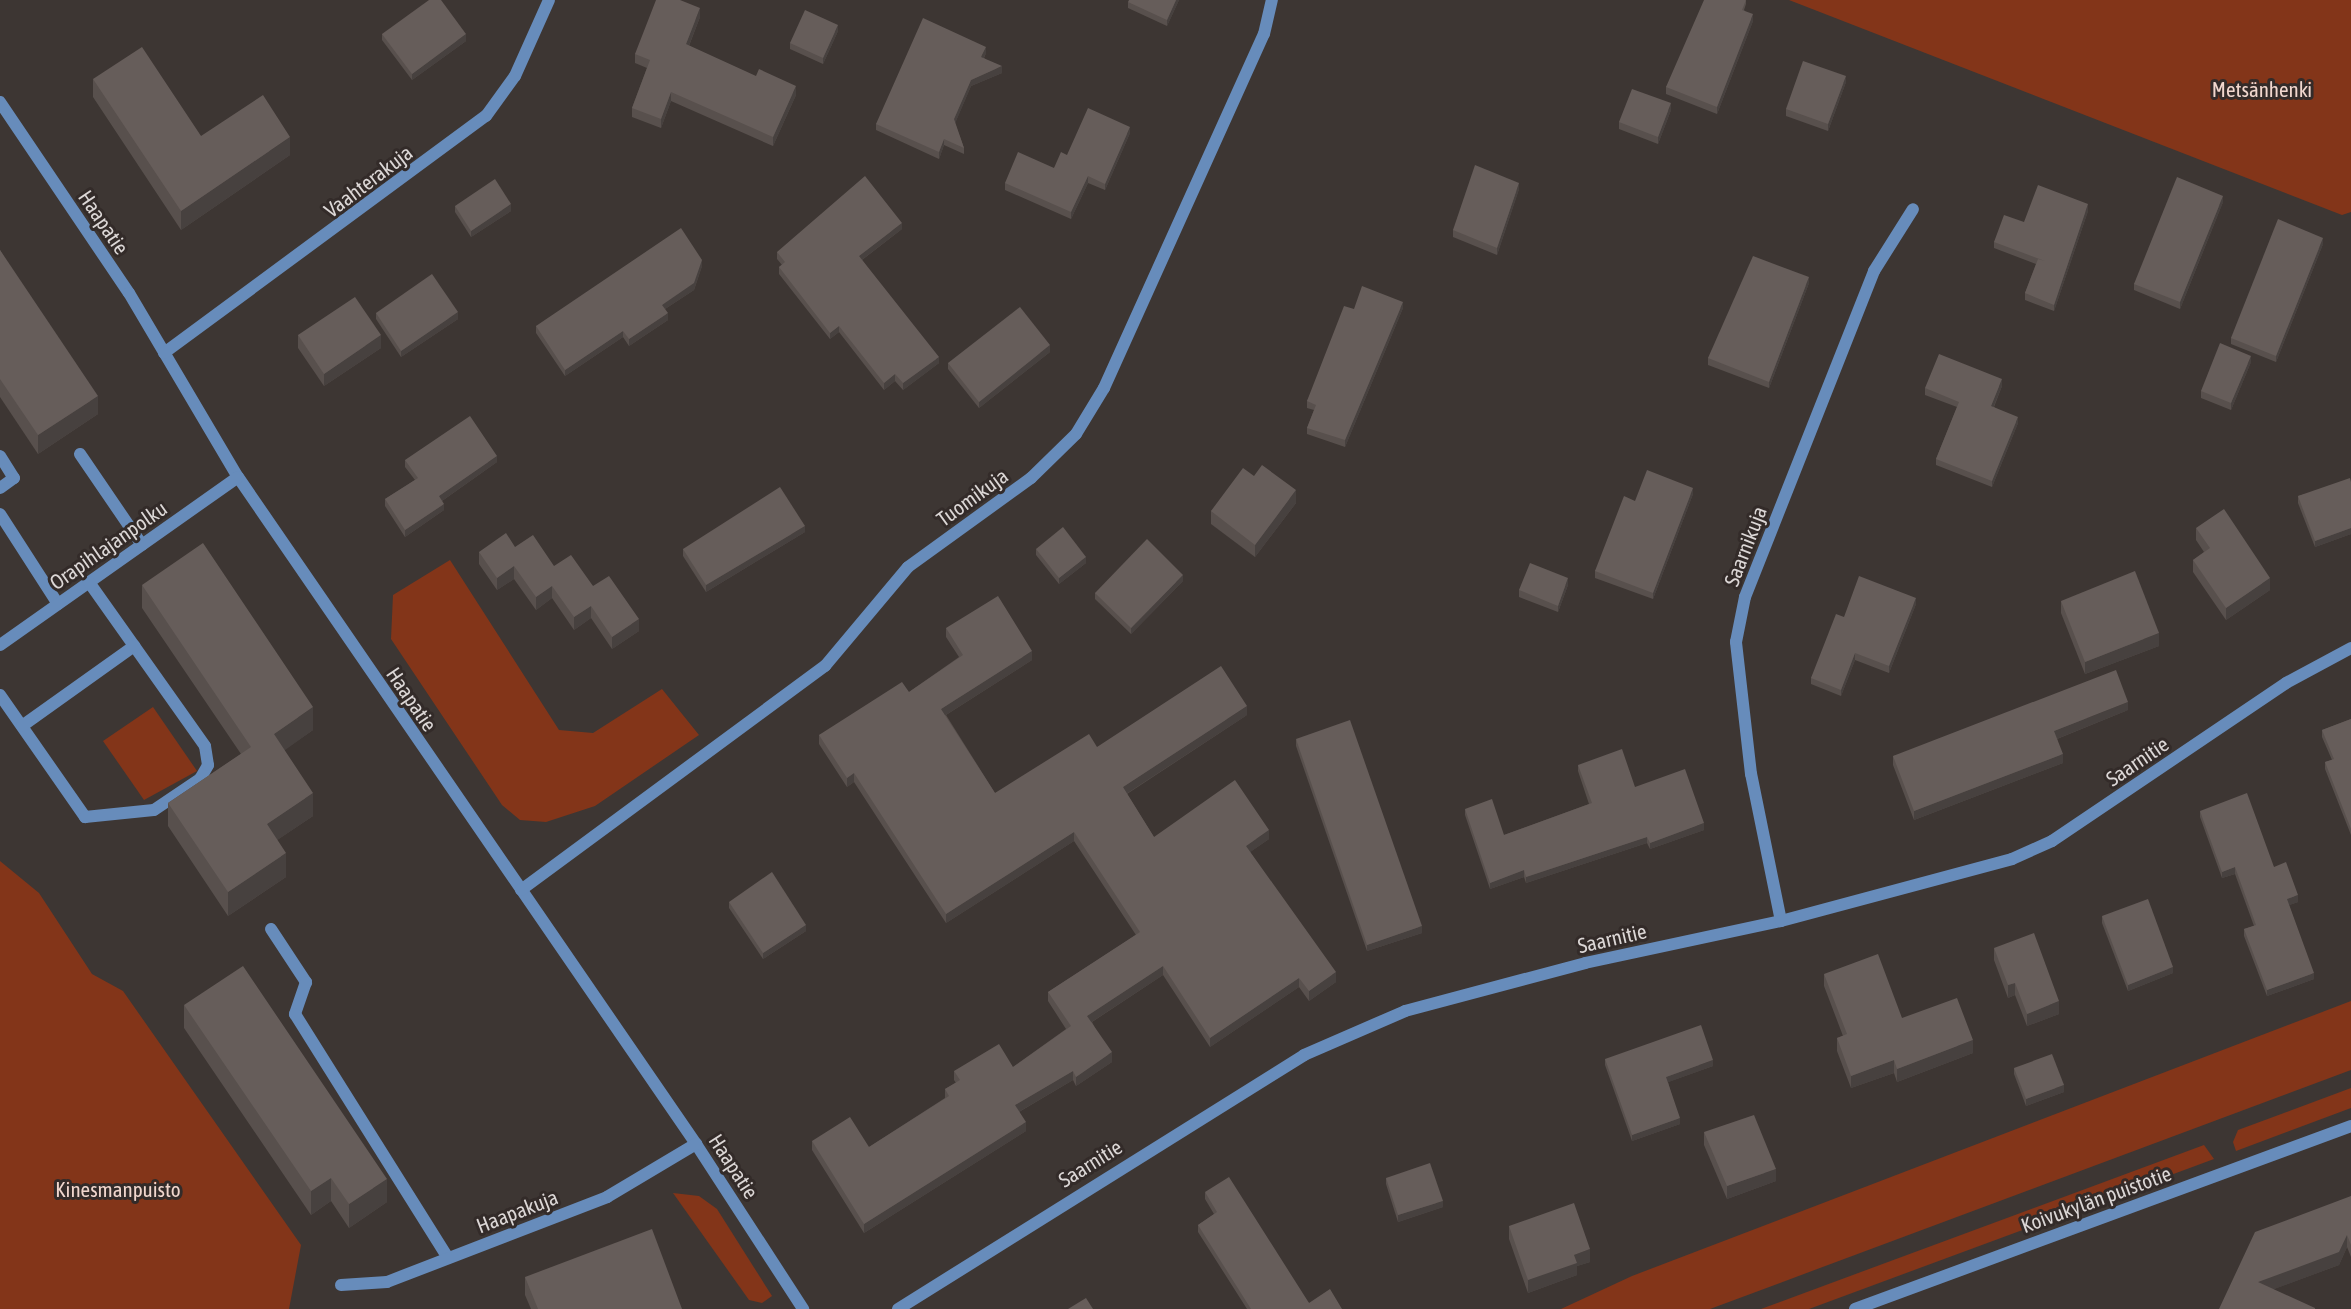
<!DOCTYPE html>
<html>
<head>
<meta charset="utf-8">
<style>
	body { margin:0 }
	#map { position:relative; width:2351px; height:1309px; overflow:hidden; background:#3d3633; font-family:"Asap Condensed",sans-serif }
	div>[style] { position:absolute }
	.green>* { inset:0; background:#833519 }
	.minor>* { height:12px; margin:-6px; padding:0 6px; transform-origin:6px; border-radius:6px; background:#678cbb }
	.wall>* { inset:0; background:#58504d }
	.shaded-wall>* { inset:0; background:#47413f }
	.building>* { inset:0; background:#665d5a }
	span { translate:-50% -50%; white-space:nowrap; text-align:center; line-height:1.15; -webkit-text-stroke:6px #332b29; paint-order:stroke }
	.park-label { font-size:21px; color:#f1d7ce }
	.street-label { font-size:21px; color:#dcd7d6 }
</style>
</head>
<body>
<div id="map">
	<div class="green">
		<i style="clip-path:polygon(1789px 0,2351px 0,2351px 212px,2342px 215px)"></i>
		<i style="clip-path:polygon(450px 560px,559px 730px,593px 733px,662px 689px,699px 735px,595px 806px,546px 822px,520px 820px,502px 805px,391px 639px,393px 595px)"></i>
		<i style="clip-path:polygon(153px 707px,197px 771px,144px 800px,103px 741px)"></i>
		<i style="clip-path:polygon(0 861px,39px 893px,92px 974px,123px 991px,301px 1245px,289px 1309px,0 1309px)"></i>
		<i style="clip-path:polygon(2351px 1001px,2351px 1070px,1710px 1309px,1561px 1309px,1632px 1276px)"></i>
		<i style="clip-path:polygon(2351px 1088px,2351px 1108px,2236px 1151px,2233px 1142px,2238px 1130px)"></i>
		<i style="clip-path:polygon(2204px 1145px,2214px 1159px,1809px 1309px,1761px 1309px)"></i>
		<i style="clip-path:polygon(673px 1193px,699px 1196px,717px 1209px,772px 1296px,762px 1303px,749px 1300px)"></i>
	</div>
	<div class="minor">
		<i style="left:0;top:102px;width:230px;rotate:56deg"></i>
		<i style="left:129px;top:293px;width:214px;rotate:59.4deg"></i>
		<i style="left:238px;top:477px;width:809px;rotate:55.52deg"></i>
		<i style="left:696px;top:1144px;width:197px;rotate:57deg"></i>
		<i style="left:164px;top:353px;width:400px;rotate:-36.4deg"></i>
		<i style="left:486px;top:116px;width:49px;rotate:-54.1deg"></i>
		<i style="left:515px;top:76px;width:83px;rotate:-65.9deg"></i>
		<i style="left:80px;top:454px;width:110px;rotate:55.7deg"></i>
		<i style="left:0;top:456px;width:26px;rotate:58deg"></i>
		<i style="left:14px;top:478px;width:17px;rotate:144deg"></i>
		<i style="left:0;top:514px;width:107px;rotate:57.2deg"></i>
		<i style="left:0;top:645px;width:291px;rotate:-35.2deg"></i>
		<i style="left:0;top:695px;width:149px;rotate:55.1deg"></i>
		<i style="left:85px;top:817px;width:69px;rotate:-5.8deg"></i>
		<i style="left:154px;top:810px;width:55px;rotate:-34deg"></i>
		<i style="left:200px;top:779px;width:16px;rotate:-60deg"></i>
		<i style="left:208px;top:765px;width:19px;rotate:-99deg"></i>
		<i style="left:205px;top:746px;width:201px;rotate:-125.3deg"></i>
		<i style="left:22px;top:726px;width:138px;rotate:-35.5deg"></i>
		<i style="left:521px;top:890px;width:378px;rotate:-36.4deg"></i>
		<i style="left:825px;top:666px;width:129px;rotate:-50deg"></i>
		<i style="left:908px;top:567px;width:152px;rotate:-35.9deg"></i>
		<i style="left:1031px;top:478px;width:63px;rotate:-44.4deg"></i>
		<i style="left:1076px;top:434px;width:54px;rotate:-58.7deg"></i>
		<i style="left:1104px;top:388px;width:388px;rotate:-65.7deg"></i>
		<i style="left:1264px;top:34px;width:35px;rotate:-77deg"></i>
		<i style="left:1781px;top:921px;width:150px;rotate:-101.5deg"></i>
		<i style="left:1751px;top:774px;width:133px;rotate:-96.5deg"></i>
		<i style="left:1736px;top:642px;width:46px;rotate:-78.7deg"></i>
		<i style="left:1745px;top:597px;width:351px;rotate:-68.4deg"></i>
		<i style="left:1874px;top:271px;width:73px;rotate:-57.8deg"></i>
		<i style="left:271px;top:929px;width:64px;rotate:56.6deg"></i>
		<i style="left:306px;top:982px;width:34px;rotate:109deg"></i>
		<i style="left:295px;top:1014px;width:288px;rotate:57.9deg"></i>
		<i style="left:341px;top:1285px;width:46px;rotate:-3.7deg"></i>
		<i style="left:387px;top:1282px;width:236px;rotate:-21.1deg"></i>
		<i style="left:607px;top:1197px;width:104px;rotate:-30.8deg"></i>
		<i style="left:898px;top:1309px;width:479px;rotate:-32deg"></i>
		<i style="left:1304px;top:1055px;width:110px;rotate:-23.5deg"></i>
		<i style="left:1405px;top:1011px;width:186px;rotate:-14.9deg"></i>
		<i style="left:1585px;top:963px;width:200px;rotate:-12.1deg"></i>
		<i style="left:1781px;top:921px;width:239px;rotate:-15deg"></i>
		<i style="left:2012px;top:859px;width:44px;rotate:-24.2deg"></i>
		<i style="left:2052px;top:841px;width:282px;rotate:-34deg"></i>
		<i style="left:2286px;top:683px;width:74px;rotate:-28.3deg"></i>
		<i style="left:1855px;top:1309px;width:529px;rotate:-20.25deg"></i>
	</div>
	<div class="wall">
		<i style="clip-path:polygon(1179px 0,1167px 26px,1128px 8px,1128px 2px)"></i>
		<i style="clip-path:polygon(1746px 0,1746px 4px,1744px 10px,1753px 21px,1717px 114px,1666px 94px,1666px 87px)"></i>
		<i style="clip-path:polygon(700px 17px,689px 46px,796px 95px,773px 146px,671px 101px,661px 128px,632px 117px,632px 108px,647px 68px,635px 63px,635px 54px)"></i>
		<i style="clip-path:polygon(838px 31px,823px 64px,790px 49px,790px 43px)"></i>
		<i style="clip-path:polygon(382px 34px,466px 41px,412px 80px,382px 40px)"></i>
		<i style="clip-path:polygon(986px 53px,984px 58px,1002px 73px,971px 86px,955px 123px,964px 148px,964px 154px,944px 145px,939px 159px,876px 130px,876px 124px)"></i>
		<i style="clip-path:polygon(93px 79px,201px 136px,290px 155px,181px 230px,93px 97px)"></i>
		<i style="clip-path:polygon(1846px 82px,1828px 131px,1786px 116px,1786px 109px)"></i>
		<i style="clip-path:polygon(1671px 110px,1658px 144px,1619px 129px,1619px 122px)"></i>
		<i style="clip-path:polygon(1130px 133px,1105px 190px,1088px 183px,1071px 219px,1005px 190px,1005px 183px,1054px 168px,1067px 155px)"></i>
		<i style="clip-path:polygon(1519px 189px,1497px 255px,1453px 237px,1453px 230px)"></i>
		<i style="clip-path:polygon(2223px 202px,2180px 309px,2134px 290px,2134px 284px)"></i>
		<i style="clip-path:polygon(455px 206px,511px 211px,471px 237px,455px 212px)"></i>
		<i style="clip-path:polygon(2088px 211px,2054px 311px,2025px 300px,2025px 293px,2036px 264px,1994px 248px,1994px 242px,2024px 222px)"></i>
		<i style="clip-path:polygon(902px 229px,862px 260px,939px 363px,903px 390px,895px 381px,884px 390px,839px 332px,830px 339px,779px 274px,779px 267px,782px 265px,777px 259px,777px 252px)"></i>
		<i style="clip-path:polygon(2323px 244px,2276px 362px,2231px 344px,2231px 338px)"></i>
		<i style="clip-path:polygon(0 250px,98px 414px,38px 454px,0 397px)"></i>
		<i style="clip-path:polygon(702px 266px,694px 290px,665px 309px,668px 320px,629px 346px,623px 337px,565px 376px,536px 333px,536px 326px)"></i>
		<i style="clip-path:polygon(1809px 283px,1769px 388px,1708px 365px,1708px 358px)"></i>
		<i style="clip-path:polygon(1403px 308px,1345px 447px,1307px 434px,1307px 428px,1314px 410px,1307px 408px,1307px 401px,1354px 309px)"></i>
		<i style="clip-path:polygon(376px 313px,458px 319px,401px 357px,376px 319px)"></i>
		<i style="clip-path:polygon(298px 335px,381px 348px,324px 386px,298px 348px)"></i>
		<i style="clip-path:polygon(1050px 352px,979px 408px,948px 369px,948px 363px)"></i>
		<i style="clip-path:polygon(2251px 362px,2231px 410px,2201px 398px,2201px 391px)"></i>
		<i style="clip-path:polygon(2002px 386px,1994px 407px,2018px 423px,1992px 487px,1936px 465px,1936px 459px,1957px 407px,1925px 395px,1925px 388px)"></i>
		<i style="clip-path:polygon(405px 460px,497px 462px,442px 501px,444px 510px,405px 537px,385px 506px,385px 499px,415px 480px,405px 467px)"></i>
		<i style="clip-path:polygon(1254px 476px,1296px 503px,1255px 557px,1211px 524px,1211px 511px)"></i>
		<i style="clip-path:polygon(2351px 482px,2351px 534px,2315px 547px,2298px 503px,2298px 496px)"></i>
		<i style="clip-path:polygon(1693px 494px,1653px 599px,1595px 578px,1595px 571px,1635px 501px)"></i>
		<i style="clip-path:polygon(2196px 528px,2270px 590px,2226px 620px,2193px 572px,2193px 560px,2204px 552px,2196px 540px)"></i>
		<i style="clip-path:polygon(805px 532px,706px 592px,683px 556px,683px 549px)"></i>
		<i style="clip-path:polygon(515px 547px,593px 586px,639px 631px,612px 649px,591px 618px,574px 630px,552px 598px,536px 610px,514px 579px,497px 590px,479px 564px,479px 552px)"></i>
		<i style="clip-path:polygon(1036px 549px,1086px 563px,1059px 584px,1036px 555px)"></i>
		<i style="clip-path:polygon(1183px 581px,1131px 634px,1095px 599px,1095px 593px)"></i>
		<i style="clip-path:polygon(142px 585px,313px 730px,284px 750px,313px 816px,277px 840px,286px 877px,228px 916px,168px 826px,168px 803px,241px 754px,142px 608px)"></i>
		<i style="clip-path:polygon(1568px 585px,1558px 612px,1519px 597px,1519px 590px)"></i>
		<i style="clip-path:polygon(2061px 601px,2159px 646px,2085px 674px,2061px 613px)"></i>
		<i style="clip-path:polygon(1916px 604px,1889px 673px,1855px 660px,1841px 696px,1811px 684px,1811px 678px,1844px 617px)"></i>
		<i style="clip-path:polygon(946px 628px,1032px 660px,946px 715px,995px 793px,1097px 747px,1247px 715px,1127px 794px,1154px 837px,1269px 839px,1250px 852px,1336px 982px,1309px 1001px,1299px 987px,1210px 1047px,1163px 975px,1092px 1022px,1112px 1062px,1076px 1086px,1073px 1080px,1019px 1112px,1026px 1131px,864px 1233px,812px 1150px,812px 1141px,869px 1147px,945px 1098px,945px 1089px,956px 1083px,954px 1080px,954px 1071px,1013px 1067px,1066px 1029px,1048px 1001px,1048px 992px,1136px 935px,1074px 841px,946px 923px,854px 782px,847px 787px,819px 744px,819px 735px,909px 692px,959px 657px,946px 637px)"></i>
		<i style="clip-path:polygon(2128px 710px,2057px 739px,2063px 763px,1914px 820px,1893px 765px,1893px 756px)"></i>
		<i style="clip-path:polygon(2351px 719px,2351px 835px,2325px 769px,2325px 762px,2332px 760px,2322px 737px,2322px 730px)"></i>
		<i style="clip-path:polygon(1296px 739px,1422px 933px,1367px 951px,1296px 746px)"></i>
		<i style="clip-path:polygon(1578px 765px,1635px 787px,1704px 830px,1650px 849px,1647px 843px,1526px 883px,1524px 877px,1490px 889px,1465px 815px,1465px 809px,1504px 835px,1589px 804px,1578px 771px)"></i>
		<i style="clip-path:polygon(2200px 811px,2274px 867px,2298px 902px,2289px 905px,2314px 979px,2267px 996px,2244px 936px,2244px 929px,2254px 926px,2235px 874px,2222px 878px,2200px 817px)"></i>
		<i style="clip-path:polygon(729px 902px,806px 931px,763px 959px,729px 908px)"></i>
		<i style="clip-path:polygon(2102px 916px,2173px 973px,2128px 991px,2102px 923px)"></i>
		<i style="clip-path:polygon(1994px 948px,2059px 1014px,2027px 1026px,2015px 995px,2008px 998px,1994px 960px)"></i>
		<i style="clip-path:polygon(1824px 974px,1902px 1018px,1973px 1053px,1897px 1082px,1894px 1073px,1851px 1088px,1837px 1051px,1837px 1038px,1843px 1036px,1824px 986px)"></i>
		<i style="clip-path:polygon(184px 1005px,387px 1202px,349px 1228px,331px 1201px,311px 1215px,184px 1028px)"></i>
		<i style="clip-path:polygon(1605px 1059px,1713px 1066px,1668px 1082px,1680px 1124px,1632px 1141px,1605px 1065px)"></i>
		<i style="clip-path:polygon(2014px 1068px,2064px 1092px,2026px 1106px,2014px 1074px)"></i>
		<i style="clip-path:polygon(1704px 1132px,1776px 1181px,1727px 1199px,1704px 1145px)"></i>
		<i style="clip-path:polygon(1386px 1178px,1443px 1207px,1398px 1222px,1386px 1184px)"></i>
		<i style="clip-path:polygon(1205px 1192px,1309px 1303px,1342px 1309px,1247px 1309px,1198px 1232px,1198px 1225px,1214px 1214px,1205px 1199px)"></i>
		<i style="clip-path:polygon(2351px 1196px,2351px 1257px,2347px 1247px,2339px 1265px,2219px 1309px)"></i>
		<i style="clip-path:polygon(1509px 1226px,1590px 1262px,1577px 1266px,1577px 1275px,1528px 1293px,1509px 1239px)"></i>
		<i style="clip-path:polygon(525px 1277px,682px 1309px,531px 1309px,525px 1295px)"></i>
	</div>
	<div class="shaded-wall">
		<i style="clip-path:polygon(1176px 0,1179px 0,1167px 26px,1167px 20px)"></i>
		<i style="clip-path:polygon(700px 8px,700px 17px,686px 53px,686px 44px)"></i>
		<i style="clip-path:polygon(1753px 14px,1753px 21px,1717px 114px,1717px 107px)"></i>
		<i style="clip-path:polygon(838px 25px,838px 31px,823px 64px,823px 58px)"></i>
		<i style="clip-path:polygon(466px 34px,466px 41px,412px 80px,412px 74px)"></i>
		<i style="clip-path:polygon(986px 47px,986px 53px,981px 63px,981px 57px)"></i>
		<i style="clip-path:polygon(1002px 66px,1002px 73px,971px 86px,954px 126px,954px 119px,971px 80px)"></i>
		<i style="clip-path:polygon(1846px 76px,1846px 82px,1828px 131px,1828px 124px)"></i>
		<i style="clip-path:polygon(796px 86px,796px 95px,773px 146px,773px 137px)"></i>
		<i style="clip-path:polygon(671px 92px,671px 101px,661px 128px,661px 119px)"></i>
		<i style="clip-path:polygon(1671px 103px,1671px 110px,1658px 144px,1658px 137px)"></i>
		<i style="clip-path:polygon(1130px 127px,1130px 133px,1105px 190px,1105px 184px)"></i>
		<i style="clip-path:polygon(290px 137px,290px 155px,181px 230px,181px 211px)"></i>
		<i style="clip-path:polygon(944px 139px,944px 145px,939px 159px,939px 152px)"></i>
		<i style="clip-path:polygon(1088px 176px,1088px 183px,1071px 219px,1071px 212px)"></i>
		<i style="clip-path:polygon(1519px 183px,1519px 189px,1497px 255px,1497px 248px)"></i>
		<i style="clip-path:polygon(2223px 196px,2223px 202px,2180px 309px,2180px 302px)"></i>
		<i style="clip-path:polygon(511px 204px,511px 211px,471px 237px,471px 231px)"></i>
		<i style="clip-path:polygon(2088px 204px,2088px 211px,2054px 311px,2054px 305px)"></i>
		<i style="clip-path:polygon(902px 223px,902px 229px,859px 262px,859px 256px)"></i>
		<i style="clip-path:polygon(2323px 238px,2323px 244px,2276px 362px,2276px 356px)"></i>
		<i style="clip-path:polygon(702px 260px,702px 266px,694px 290px,662px 311px,662px 305px)"></i>
		<i style="clip-path:polygon(1809px 277px,1809px 283px,1769px 388px,1769px 382px)"></i>
		<i style="clip-path:polygon(1403px 302px,1403px 308px,1345px 447px,1345px 440px)"></i>
		<i style="clip-path:polygon(458px 312px,458px 319px,401px 357px,401px 351px)"></i>
		<i style="clip-path:polygon(668px 313px,668px 320px,629px 346px,629px 339px)"></i>
		<i style="clip-path:polygon(839px 326px,839px 332px,830px 339px,830px 333px)"></i>
		<i style="clip-path:polygon(623px 331px,623px 337px,565px 376px,565px 370px)"></i>
		<i style="clip-path:polygon(381px 335px,381px 348px,324px 386px,324px 374px)"></i>
		<i style="clip-path:polygon(1050px 345px,1050px 352px,979px 408px,979px 402px)"></i>
		<i style="clip-path:polygon(2251px 356px,2251px 362px,2231px 410px,2231px 403px)"></i>
		<i style="clip-path:polygon(939px 357px,939px 363px,903px 390px,903px 383px)"></i>
		<i style="clip-path:polygon(895px 374px,895px 381px,884px 390px,884px 383px)"></i>
		<i style="clip-path:polygon(2002px 379px,2002px 386px,1991px 413px,1991px 406px)"></i>
		<i style="clip-path:polygon(98px 396px,98px 414px,38px 454px,38px 435px)"></i>
		<i style="clip-path:polygon(2018px 417px,2018px 423px,1992px 487px,1992px 481px)"></i>
		<i style="clip-path:polygon(497px 456px,497px 462px,439px 503px,439px 496px)"></i>
		<i style="clip-path:polygon(1693px 488px,1693px 494px,1653px 599px,1653px 593px)"></i>
		<i style="clip-path:polygon(1296px 490px,1296px 503px,1255px 557px,1255px 545px)"></i>
		<i style="clip-path:polygon(444px 504px,444px 510px,405px 537px,405px 530px)"></i>
		<i style="clip-path:polygon(805px 526px,805px 532px,706px 592px,706px 585px)"></i>
		<i style="clip-path:polygon(2351px 528px,2351px 534px,2315px 547px,2315px 541px)"></i>
		<i style="clip-path:polygon(1086px 557px,1086px 563px,1059px 584px,1059px 578px)"></i>
		<i style="clip-path:polygon(514px 566px,514px 579px,497px 590px,497px 578px)"></i>
		<i style="clip-path:polygon(1183px 575px,1183px 581px,1131px 634px,1131px 628px)"></i>
		<i style="clip-path:polygon(1568px 578px,1568px 585px,1558px 612px,1558px 606px)"></i>
		<i style="clip-path:polygon(2270px 578px,2270px 590px,2226px 620px,2226px 608px)"></i>
		<i style="clip-path:polygon(552px 586px,552px 598px,536px 610px,536px 597px)"></i>
		<i style="clip-path:polygon(1916px 598px,1916px 604px,1889px 673px,1889px 666px)"></i>
		<i style="clip-path:polygon(591px 606px,591px 618px,574px 630px,574px 617px)"></i>
		<i style="clip-path:polygon(639px 619px,639px 631px,612px 649px,612px 637px)"></i>
		<i style="clip-path:polygon(2159px 633px,2159px 646px,2085px 674px,2085px 662px)"></i>
		<i style="clip-path:polygon(1032px 651px,1032px 660px,941px 718px,941px 709px)"></i>
		<i style="clip-path:polygon(1855px 653px,1855px 660px,1841px 696px,1841px 690px)"></i>
		<i style="clip-path:polygon(2128px 702px,2128px 710px,2054px 740px,2054px 731px)"></i>
		<i style="clip-path:polygon(1247px 706px,1247px 715px,1123px 796px,1123px 787px)"></i>
		<i style="clip-path:polygon(313px 707px,313px 730px,274px 758px,274px 734px)"></i>
		<i style="clip-path:polygon(2063px 754px,2063px 763px,1914px 820px,1914px 811px)"></i>
		<i style="clip-path:polygon(854px 773px,854px 782px,847px 787px,847px 778px)"></i>
		<i style="clip-path:polygon(313px 793px,313px 816px,267px 847px,267px 824px)"></i>
		<i style="clip-path:polygon(1704px 823px,1704px 830px,1650px 849px,1650px 843px)"></i>
		<i style="clip-path:polygon(1269px 830px,1269px 839px,1246px 855px,1246px 846px)"></i>
		<i style="clip-path:polygon(1074px 832px,1074px 841px,946px 923px,946px 914px)"></i>
		<i style="clip-path:polygon(1647px 837px,1647px 843px,1526px 883px,1526px 877px)"></i>
		<i style="clip-path:polygon(286px 853px,286px 877px,228px 916px,228px 892px)"></i>
		<i style="clip-path:polygon(2235px 867px,2235px 874px,2222px 878px,2222px 872px)"></i>
		<i style="clip-path:polygon(1524px 870px,1524px 877px,1490px 889px,1490px 883px)"></i>
		<i style="clip-path:polygon(2298px 895px,2298px 902px,2287px 906px,2287px 899px)"></i>
		<i style="clip-path:polygon(806px 925px,806px 931px,763px 959px,763px 953px)"></i>
		<i style="clip-path:polygon(1422px 926px,1422px 933px,1367px 951px,1367px 945px)"></i>
		<i style="clip-path:polygon(1163px 966px,1163px 975px,1087px 1025px,1087px 1016px)"></i>
		<i style="clip-path:polygon(2173px 967px,2173px 973px,2128px 991px,2128px 985px)"></i>
		<i style="clip-path:polygon(1336px 972px,1336px 982px,1309px 1001px,1309px 991px)"></i>
		<i style="clip-path:polygon(2314px 973px,2314px 979px,2267px 996px,2267px 990px)"></i>
		<i style="clip-path:polygon(1299px 978px,1299px 987px,1210px 1047px,1210px 1038px)"></i>
		<i style="clip-path:polygon(2015px 983px,2015px 995px,2008px 998px,2008px 985px)"></i>
		<i style="clip-path:polygon(2059px 1001px,2059px 1014px,2027px 1026px,2027px 1014px)"></i>
		<i style="clip-path:polygon(1973px 1040px,1973px 1053px,1897px 1082px,1897px 1069px)"></i>
		<i style="clip-path:polygon(1112px 1052px,1112px 1062px,1076px 1086px,1076px 1077px)"></i>
		<i style="clip-path:polygon(1713px 1060px,1713px 1066px,1666px 1083px,1666px 1077px)"></i>
		<i style="clip-path:polygon(1894px 1060px,1894px 1073px,1851px 1088px,1851px 1076px)"></i>
		<i style="clip-path:polygon(1073px 1071px,1073px 1080px,1015px 1114px,1015px 1105px)"></i>
		<i style="clip-path:polygon(2064px 1085px,2064px 1092px,2026px 1106px,2026px 1099px)"></i>
		<i style="clip-path:polygon(1680px 1118px,1680px 1124px,1632px 1141px,1632px 1135px)"></i>
		<i style="clip-path:polygon(1026px 1122px,1026px 1131px,864px 1233px,864px 1224px)"></i>
		<i style="clip-path:polygon(1776px 1169px,1776px 1181px,1727px 1199px,1727px 1186px)"></i>
		<i style="clip-path:polygon(331px 1178px,331px 1201px,311px 1215px,311px 1191px)"></i>
		<i style="clip-path:polygon(387px 1179px,387px 1202px,349px 1228px,349px 1204px)"></i>
		<i style="clip-path:polygon(1443px 1201px,1443px 1207px,1398px 1222px,1398px 1215px)"></i>
		<i style="clip-path:polygon(2347px 1235px,2347px 1247px,2339px 1265px,2258px 1295px,2258px 1282px)"></i>
		<i style="clip-path:polygon(1590px 1249px,1590px 1262px,1577px 1266px,1577px 1275px,1528px 1293px,1528px 1280px,1574px 1255px)"></i>
	</div>
	<div class="building">
		<i style="clip-path:polygon(429px 0,441px 0,466px 34px,412px 74px,382px 34px)"></i>
		<i style="clip-path:polygon(656px 0,680px 0,700px 8px,686px 44px,756px 76px,759px 69px,796px 86px,773px 137px,671px 92px,661px 119px,632px 108px,650px 60px,635px 54px)"></i>
		<i style="clip-path:polygon(1129px 0,1176px 0,1167px 20px,1128px 2px)"></i>
		<i style="clip-path:polygon(1704px 0,1746px 0,1742px 10px,1753px 14px,1717px 107px,1666px 87px)"></i>
		<i style="clip-path:polygon(805px 10px,838px 25px,823px 58px,790px 43px)"></i>
		<i style="clip-path:polygon(923px 18px,986px 47px,981px 57px,1002px 66px,971px 80px,954px 119px,964px 148px,944px 139px,939px 152px,876px 124px)"></i>
		<i style="clip-path:polygon(142px 47px,201px 136px,263px 95px,290px 137px,181px 211px,93px 79px)"></i>
		<i style="clip-path:polygon(1803px 61px,1846px 76px,1828px 124px,1786px 109px)"></i>
		<i style="clip-path:polygon(1632px 89px,1671px 103px,1658px 137px,1619px 122px)"></i>
		<i style="clip-path:polygon(1088px 108px,1130px 127px,1105px 184px,1088px 176px,1071px 212px,1005px 183px,1018px 152px,1054px 168px,1061px 152px,1067px 155px)"></i>
		<i style="clip-path:polygon(1475px 165px,1519px 183px,1497px 248px,1453px 230px)"></i>
		<i style="clip-path:polygon(865px 176px,902px 223px,859px 256px,939px 357px,903px 383px,895px 374px,884px 383px,839px 326px,830px 333px,779px 267px,785px 262px,777px 252px)"></i>
		<i style="clip-path:polygon(2177px 177px,2223px 196px,2180px 302px,2134px 284px)"></i>
		<i style="clip-path:polygon(495px 179px,511px 204px,471px 231px,455px 206px)"></i>
		<i style="clip-path:polygon(2038px 185px,2088px 204px,2054px 305px,2025px 293px,2038px 259px,2045px 261px,1994px 242px,2004px 215px,2024px 222px)"></i>
		<i style="clip-path:polygon(2278px 219px,2323px 238px,2276px 356px,2231px 338px)"></i>
		<i style="clip-path:polygon(681px 228px,702px 260px,694px 283px,662px 305px,668px 313px,629px 339px,623px 331px,565px 370px,536px 326px)"></i>
		<i style="clip-path:polygon(0 250px,98px 396px,38px 435px,0 379px)"></i>
		<i style="clip-path:polygon(1753px 256px,1809px 277px,1769px 382px,1708px 358px)"></i>
		<i style="clip-path:polygon(432px 274px,458px 312px,401px 351px,376px 313px)"></i>
		<i style="clip-path:polygon(1362px 286px,1403px 302px,1345px 440px,1307px 428px,1316px 405px,1307px 401px,1344px 306px,1354px 309px)"></i>
		<i style="clip-path:polygon(355px 297px,381px 335px,324px 374px,298px 335px)"></i>
		<i style="clip-path:polygon(1020px 307px,1050px 345px,979px 402px,948px 363px)"></i>
		<i style="clip-path:polygon(2220px 343px,2251px 356px,2231px 403px,2201px 391px)"></i>
		<i style="clip-path:polygon(1939px 354px,2002px 379px,1991px 406px,2018px 417px,1992px 481px,1936px 459px,1959px 402px,1925px 388px)"></i>
		<i style="clip-path:polygon(470px 416px,497px 456px,439px 496px,444px 504px,405px 530px,385px 499px,418px 478px,405px 460px)"></i>
		<i style="clip-path:polygon(1262px 465px,1296px 490px,1255px 545px,1211px 511px,1243px 468px,1254px 476px)"></i>
		<i style="clip-path:polygon(1647px 470px,1693px 488px,1653px 593px,1595px 571px,1624px 496px,1635px 501px)"></i>
		<i style="clip-path:polygon(2350px 478px,2351px 482px,2351px 528px,2315px 541px,2298px 496px)"></i>
		<i style="clip-path:polygon(780px 487px,805px 526px,706px 585px,683px 549px)"></i>
		<i style="clip-path:polygon(2224px 509px,2270px 578px,2226px 608px,2193px 560px,2210px 548px,2196px 528px)"></i>
		<i style="clip-path:polygon(1063px 527px,1086px 557px,1059px 578px,1036px 549px)"></i>
		<i style="clip-path:polygon(506px 533px,515px 547px,533px 535px,554px 566px,571px 555px,593px 586px,609px 576px,639px 619px,612px 637px,591px 606px,574px 617px,552px 586px,536px 597px,514px 566px,497px 578px,479px 552px)"></i>
		<i style="clip-path:polygon(1147px 539px,1183px 575px,1131px 628px,1095px 593px)"></i>
		<i style="clip-path:polygon(203px 543px,313px 707px,274px 734px,313px 793px,267px 824px,286px 853px,228px 892px,168px 803px,251px 747px,142px 585px)"></i>
		<i style="clip-path:polygon(1530px 563px,1568px 578px,1558px 606px,1519px 590px)"></i>
		<i style="clip-path:polygon(2135px 571px,2159px 633px,2085px 662px,2061px 601px)"></i>
		<i style="clip-path:polygon(1859px 576px,1916px 598px,1889px 666px,1855px 653px,1841px 690px,1811px 678px,1836px 614px,1844px 617px)"></i>
		<i style="clip-path:polygon(998px 596px,1032px 651px,941px 709px,995px 793px,1089px 734px,1097px 747px,1221px 666px,1247px 706px,1123px 787px,1154px 837px,1235px 780px,1269px 830px,1246px 846px,1336px 972px,1309px 991px,1299px 978px,1210px 1038px,1163px 966px,1087px 1016px,1112px 1052px,1076px 1077px,1073px 1071px,1015px 1105px,1026px 1122px,864px 1224px,812px 1141px,850px 1117px,869px 1147px,949px 1096px,945px 1089px,960px 1080px,954px 1071px,999px 1044px,1013px 1067px,1071px 1026px,1048px 992px,1140px 932px,1074px 832px,946px 914px,854px 773px,847px 778px,819px 735px,902px 682px,909px 692px,963px 655px,946px 628px)"></i>
		<i style="clip-path:polygon(2116px 670px,2128px 702px,2054px 731px,2063px 754px,1914px 811px,1893px 756px)"></i>
		<i style="clip-path:polygon(2351px 719px,2351px 829px,2325px 762px,2334px 759px,2322px 730px)"></i>
		<i style="clip-path:polygon(1350px 720px,1422px 926px,1367px 945px,1296px 739px)"></i>
		<i style="clip-path:polygon(1622px 749px,1635px 787px,1685px 769px,1704px 823px,1650px 843px,1647px 837px,1526px 877px,1524px 870px,1490px 883px,1465px 809px,1492px 799px,1504px 835px,1592px 803px,1578px 765px)"></i>
		<i style="clip-path:polygon(2247px 793px,2274px 867px,2286px 862px,2298px 895px,2287px 899px,2314px 973px,2267px 990px,2244px 929px,2256px 925px,2235px 867px,2222px 872px,2200px 811px)"></i>
		<i style="clip-path:polygon(772px 872px,806px 925px,763px 953px,729px 902px)"></i>
		<i style="clip-path:polygon(2148px 899px,2173px 967px,2128px 985px,2102px 916px)"></i>
		<i style="clip-path:polygon(2034px 933px,2059px 1001px,2027px 1014px,2015px 983px,2008px 985px,1994px 948px)"></i>
		<i style="clip-path:polygon(1878px 954px,1902px 1018px,1957px 998px,1973px 1040px,1897px 1069px,1894px 1060px,1851px 1076px,1837px 1038px,1847px 1034px,1824px 974px)"></i>
		<i style="clip-path:polygon(243px 966px,387px 1179px,349px 1204px,331px 1178px,311px 1191px,184px 1005px)"></i>
		<i style="clip-path:polygon(1701px 1025px,1713px 1060px,1666px 1077px,1680px 1118px,1632px 1135px,1605px 1059px)"></i>
		<i style="clip-path:polygon(2052px 1054px,2064px 1085px,2026px 1099px,2014px 1068px)"></i>
		<i style="clip-path:polygon(1754px 1115px,1776px 1169px,1727px 1186px,1704px 1132px)"></i>
		<i style="clip-path:polygon(1430px 1163px,1443px 1201px,1398px 1215px,1386px 1178px)"></i>
		<i style="clip-path:polygon(1229px 1177px,1309px 1303px,1330px 1289px,1342px 1309px,1251px 1309px,1198px 1225px,1217px 1212px,1205px 1192px)"></i>
		<i style="clip-path:polygon(2351px 1196px,2351px 1245px,2347px 1235px,2339px 1252px,2258px 1282px,2315px 1308px,2315px 1309px,2219px 1309px,2255px 1232px)"></i>
		<i style="clip-path:polygon(1574px 1203px,1590px 1249px,1574px 1255px,1577px 1263px,1528px 1280px,1509px 1226px)"></i>
		<i style="clip-path:polygon(652px 1229px,682px 1309px,538px 1309px,525px 1277px)"></i>
		<i style="clip-path:polygon(1086px 1298px,1093px 1309px,1068px 1309px)"></i>
	</div>
	<div class="park-label">
		<span style="left:2262px;top:89px">Metsänhenki</span>
		<span style="left:118px;top:1189px">Kinesmanpuisto</span>
	</div>
	<div class="street-label">
		<span style="left:368px;top:181px;rotate:-37deg">Vaahterakuja</span>
		<span style="left:104px;top:222px;rotate:56deg">Haapatie</span>
		<span style="left:972px;top:497px;rotate:-36deg">Tuomikuja</span>
		<span style="left:108px;top:545px;rotate:-35deg">Orapihlajanpolku</span>
		<span style="left:1745px;top:546px;rotate:-69deg">Saarnikuja</span>
		<span style="left:412px;top:699px;rotate:56deg">Haapatie</span>
		<span style="left:2137px;top:761px;rotate:-34deg">Saarnitie</span>
		<span style="left:1612px;top:938px;rotate:-13deg">Saarnitie</span>
		<span style="left:1090px;top:1163px;rotate:-32deg">Saarnitie</span>
		<span style="left:734px;top:1166px;rotate:57deg">Haapatie</span>
		<span style="left:2096px;top:1199px;rotate:-20deg">Koivukylän puistotie</span>
		<span style="left:517px;top:1211px;rotate:-21deg">Haapakuja</span>
	</div>
</div>
</body>
</html>
